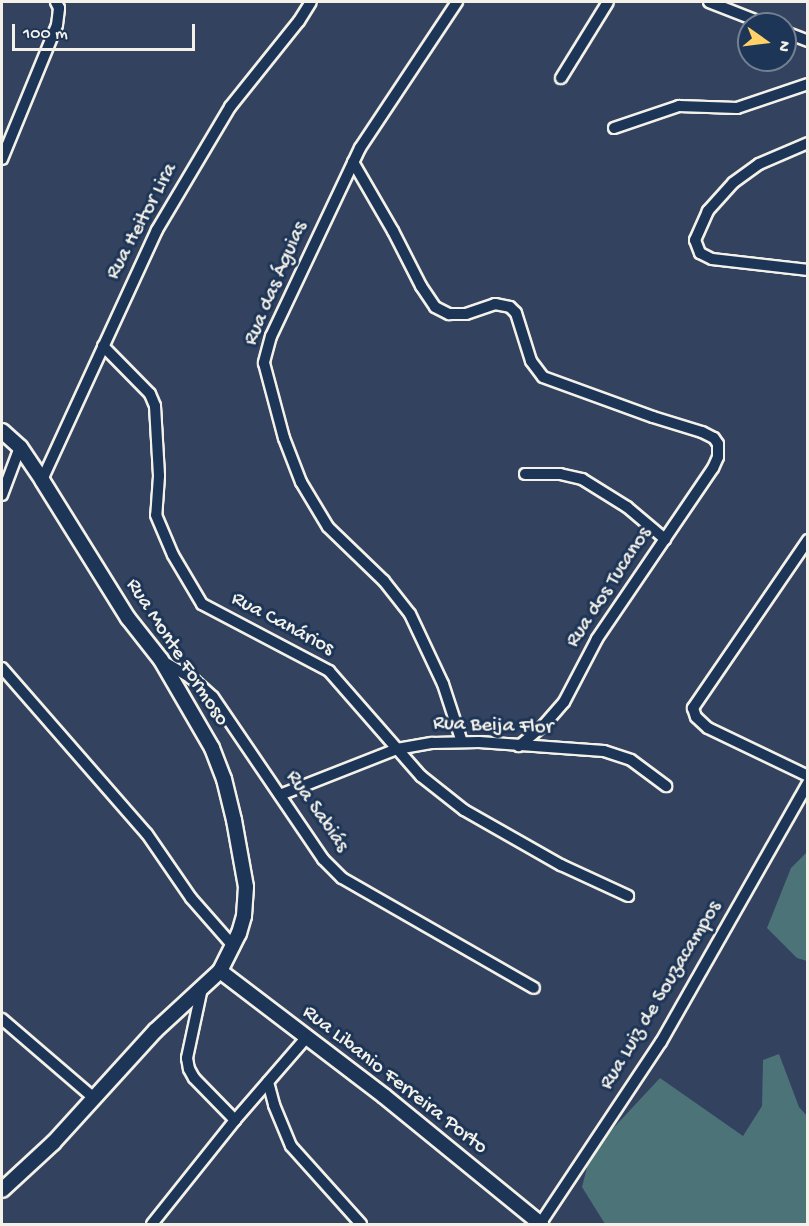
<!DOCTYPE html>
<html>
<head>
<meta charset="utf-8">
<style>
	body { margin:0 }
	#map { position:relative; width:809px; height:1226px; overflow:hidden; background:#33425f; font-family:"Gochi Hand",sans-serif }
	div>[style] { position:absolute }
	.green>* { inset:0; background:#4c7377 }
	.roads { filter:drop-shadow(2px 0 #f4f1e8) drop-shadow(-2px 0 #f4f1e8) drop-shadow(0 2px #f4f1e8) drop-shadow(0 -2px #f4f1e8) }
	.minor>* { height:10px; margin:-5px; padding:0 5px; transform-origin:5px; border-radius:5px; background:#1d3557 }
	.tertiary>* { height:14px; margin:-7px; padding:0 7px; transform-origin:7px; border-radius:7px; background:#1d3557 }
	span { translate:-50% -50%; white-space:nowrap; text-align:center; line-height:1.15; -webkit-text-stroke:6px #1d3557; paint-order:stroke }
	.street-label { font-size:21px; color:#f4f1e8 }
	.frame { position:absolute; inset:0; border:3px solid #f4f1e8; pointer-events:none }
	.north { position:absolute; left:737px; top:12px; width:60px; height:60px; box-sizing:border-box; background:#1d3557; border:2px solid #738091; border-radius:50%; rotate:104deg; font-size:16px; font-weight:700; line-height:24px; text-align:center; color:#f4f1e8 }
	.north::after { content:''; display:block; margin:auto; width:21px; height:27px; background:#ffd166; clip-path:polygon(50% 0,100% 100%,50% 72%,0 100%) }
	.scale { position:absolute; left:12px; top:24px; width:183px; height:27px; box-sizing:border-box; border:3px solid #f4f1e8; border-top:0; padding-left:8px; font-size:18px; line-height:21px; white-space:nowrap; color:#f4f1e8; -webkit-text-stroke:4px #1d3557; paint-order:stroke }
</style>
</head>
<body>
<div id="map">
	<div class="green">
		<i style="clip-path:polygon(807px 852px,807px 961px,797px 958px,767px 928px,791px 868px)"></i>
		<i style="clip-path:polygon(779px 1054px,799px 1107px,807px 1116px,807px 1224px,605px 1224px,582px 1187px,591px 1152px,660px 1078px,743px 1136px,762px 1106px,763px 1060px)"></i>
	</div>
	<div class="roads">
		<div class="minor">
			<i style="left:457px;top:2px;width:175px;rotate:123.6deg"></i>
			<i style="left:360px;top:148px;width:208px;rotate:115.3deg"></i>
			<i style="left:271px;top:336px;width:28px;rotate:105deg"></i>
			<i style="left:264px;top:363px;width:78px;rotate:75.1deg"></i>
			<i style="left:284px;top:438px;width:47px;rotate:68.9deg"></i>
			<i style="left:301px;top:482px;width:52px;rotate:59deg"></i>
			<i style="left:328px;top:527px;width:78px;rotate:44deg"></i>
			<i style="left:384px;top:581px;width:42px;rotate:51.8deg"></i>
			<i style="left:410px;top:614px;width:77px;rotate:64.8deg"></i>
			<i style="left:443px;top:684px;width:61px;rotate:71.9deg"></i>
			<i style="left:709px;top:2px;width:60px;rotate:21.4deg"></i>
			<i style="left:785px;top:32px;width:25px;rotate:21deg"></i>
			<i style="left:561px;top:78px;width:89px;rotate:-58.3deg"></i>
			<i style="left:614px;top:128px;width:69px;rotate:-18.7deg"></i>
			<i style="left:679px;top:106px;width:58px;rotate:2deg"></i>
			<i style="left:737px;top:108px;width:75px;rotate:-18.7deg"></i>
			<i style="left:808px;top:143px;width:53px;rotate:156.8deg"></i>
			<i style="left:759px;top:164px;width:32px;rotate:144deg"></i>
			<i style="left:733px;top:183px;width:38px;rotate:132deg"></i>
			<i style="left:708px;top:211px;width:32px;rotate:114deg"></i>
			<i style="left:695px;top:240px;width:14px;rotate:69deg"></i>
			<i style="left:700px;top:253px;width:13px;rotate:27deg"></i>
			<i style="left:712px;top:259px;width:97px;rotate:6.5deg"></i>
			<i style="left:2px;top:159px;width:145px;rotate:-67.7deg"></i>
			<i style="left:57px;top:25px;width:17px;rotate:-83deg"></i>
			<i style="left:59px;top:8px;width:7px;rotate:-117deg"></i>
			<i style="left:353px;top:162px;width:80px;rotate:59.9deg"></i>
			<i style="left:393px;top:231px;width:62px;rotate:63deg"></i>
			<i style="left:421px;top:286px;width:25px;rotate:56deg"></i>
			<i style="left:435px;top:307px;width:16px;rotate:27deg"></i>
			<i style="left:449px;top:314px;width:17px"></i>
			<i style="left:466px;top:314px;width:31px;rotate:-19deg"></i>
			<i style="left:495px;top:304px;width:15px;rotate:11deg"></i>
			<i style="left:510px;top:307px;width:8px;rotate:45deg"></i>
			<i style="left:516px;top:313px;width:50px;rotate:72.6deg"></i>
			<i style="left:531px;top:361px;width:20px;rotate:53deg"></i>
			<i style="left:543px;top:377px;width:117px;rotate:20deg"></i>
			<i style="left:653px;top:417px;width:51px;rotate:17deg"></i>
			<i style="left:702px;top:432px;width:13px;rotate:27deg"></i>
			<i style="left:714px;top:438px;width:7px;rotate:56deg"></i>
			<i style="left:718px;top:444px;width:13px;rotate:90deg"></i>
			<i style="left:718px;top:457px;width:12px;rotate:114deg"></i>
			<i style="left:713px;top:468px;width:207px;rotate:124.2deg"></i>
			<i style="left:597px;top:639px;width:71px;rotate:117.6deg"></i>
			<i style="left:564px;top:702px;width:30px;rotate:131deg"></i>
			<i style="left:544px;top:725px;width:33px;rotate:140deg"></i>
			<i style="left:103px;top:346px;width:67px;rotate:45.6deg"></i>
			<i style="left:150px;top:394px;width:13px;rotate:67deg"></i>
			<i style="left:155px;top:406px;width:70px;rotate:86.7deg"></i>
			<i style="left:159px;top:476px;width:39px;rotate:94deg"></i>
			<i style="left:156px;top:515px;width:43px;rotate:67deg"></i>
			<i style="left:173px;top:555px;width:57px;rotate:59.4deg"></i>
			<i style="left:202px;top:604px;width:144px;rotate:27.8deg"></i>
			<i style="left:329px;top:671px;width:140px;rotate:48.8deg"></i>
			<i style="left:421px;top:776px;width:55px;rotate:38.3deg"></i>
			<i style="left:464px;top:810px;width:112px;rotate:29.6deg"></i>
			<i style="left:561px;top:865px;width:74px;rotate:24.8deg"></i>
			<i style="left:525px;top:474px;width:35px"></i>
			<i style="left:560px;top:474px;width:23px;rotate:13deg"></i>
			<i style="left:582px;top:479px;width:53px;rotate:31.9deg"></i>
			<i style="left:627px;top:507px;width:50px;rotate:40.1deg"></i>
			<i style="left:42px;top:480px;width:275px;rotate:-65.3deg"></i>
			<i style="left:157px;top:230px;width:143px;rotate:-59.3deg"></i>
			<i style="left:230px;top:107px;width:110px;rotate:-51.3deg"></i>
			<i style="left:299px;top:21px;width:22px;rotate:-58deg"></i>
			<i style="left:2px;top:495px;width:51px;rotate:-69.4deg"></i>
			<i style="left:808px;top:540px;width:204px;rotate:124.4deg"></i>
			<i style="left:693px;top:708px;width:9px;rotate:72deg"></i>
			<i style="left:696px;top:717px;width:16px;rotate:43deg"></i>
			<i style="left:708px;top:728px;width:111px;rotate:25.6deg"></i>
			<i style="left:161px;top:660px;width:39px;rotate:31deg"></i>
			<i style="left:194px;top:680px;width:25px;rotate:42deg"></i>
			<i style="left:213px;top:697px;width:196px;rotate:55.8deg"></i>
			<i style="left:323px;top:859px;width:27px;rotate:45deg"></i>
			<i style="left:342px;top:878px;width:221px;rotate:29.8deg"></i>
			<i style="left:2px;top:668px;width:220px;rotate:48.9deg"></i>
			<i style="left:147px;top:834px;width:78px;rotate:55.5deg"></i>
			<i style="left:191px;top:898px;width:65px;rotate:48.7deg"></i>
			<i style="left:280px;top:795px;width:126px;rotate:-21.5deg"></i>
			<i style="left:397px;top:749px;width:36px;rotate:-10deg"></i>
			<i style="left:432px;top:743px;width:47px;rotate:-1.2deg"></i>
			<i style="left:479px;top:742px;width:125px;rotate:4.1deg"></i>
			<i style="left:604px;top:751px;width:28px;rotate:18deg"></i>
			<i style="left:631px;top:760px;width:44px;rotate:36.6deg"></i>
			<i style="left:202px;top:988px;width:72px;rotate:102.1deg"></i>
			<i style="left:187px;top:1058px;width:11px;rotate:80deg"></i>
			<i style="left:189px;top:1069px;width:10px;rotate:61deg"></i>
			<i style="left:194px;top:1078px;width:59px;rotate:45.7deg"></i>
			<i style="left:2px;top:1019px;width:121px;rotate:40.7deg"></i>
			<i style="left:268px;top:1082px;width:24px;rotate:75deg"></i>
			<i style="left:274px;top:1105px;width:44px;rotate:67.5deg"></i>
			<i style="left:291px;top:1146px;width:105px;rotate:48.1deg"></i>
			<i style="left:152px;top:1224px;width:133px;rotate:-51.4deg"></i>
			<i style="left:235px;top:1120px;width:108px;rotate:-49.1deg"></i>
			<i style="left:540px;top:1224px;width:219px;rotate:-56.4deg"></i>
			<i style="left:661px;top:1042px;width:298px;rotate:-60.4deg"></i>
		</div>
		<div class="tertiary">
			<i style="left:2px;top:431px;width:24px;rotate:42deg"></i>
			<i style="left:20px;top:447px;width:40px;rotate:56deg"></i>
			<i style="left:42px;top:480px;width:163px;rotate:58.1deg"></i>
			<i style="left:128px;top:618px;width:53px;rotate:51.8deg"></i>
			<i style="left:161px;top:660px;width:102px;rotate:59.9deg"></i>
			<i style="left:212px;top:748px;width:33px;rotate:69deg"></i>
			<i style="left:224px;top:779px;width:42px;rotate:76.3deg"></i>
			<i style="left:234px;top:820px;width:68px;rotate:79.8deg"></i>
			<i style="left:246px;top:887px;width:29px;rotate:94deg"></i>
			<i style="left:244px;top:916px;width:18px;rotate:106deg"></i>
			<i style="left:239px;top:933px;width:42px;rotate:116.6deg"></i>
			<i style="left:220px;top:971px;width:88px;rotate:137.3deg"></i>
			<i style="left:155px;top:1031px;width:151px;rotate:132.3deg"></i>
			<i style="left:53px;top:1143px;width:69px;rotate:137.3deg"></i>
			<i style="left:220px;top:971px;width:206px;rotate:37.3deg"></i>
			<i style="left:384px;top:1096px;width:203px;rotate:39.2deg"></i>
		</div>
	</div>
	<div class="street-label">
		<span style="left:143px;top:222px;rotate:-62deg">Rua Heitor Lira</span>
		<span style="left:277px;top:284px;rotate:-67deg">Rua das Águias</span>
		<span style="left:610px;top:588px;rotate:-57deg">Rua dos Tucanos</span>
		<span style="left:282px;top:625px;rotate:28deg">Rua Canários</span>
		<span style="left:176px;top:653px;rotate:57deg">Rua Monte Formoso</span>
		<span style="left:493px;top:727px;rotate:2deg">Rua Beija Flor</span>
		<span style="left:316px;top:812px;rotate:55deg">Rua Sabiás</span>
		<span style="left:662px;top:996px;rotate:-59deg">Rua Luiz de Souzacampos</span>
		<span style="left:394px;top:1081px;rotate:38deg">Rua Libanio Ferreira Porto</span>
	</div>
	<div class="frame"></div>
	<div class="north">N</div>
	<div class="scale">100 m</div>
</div>
</body>
</html>
